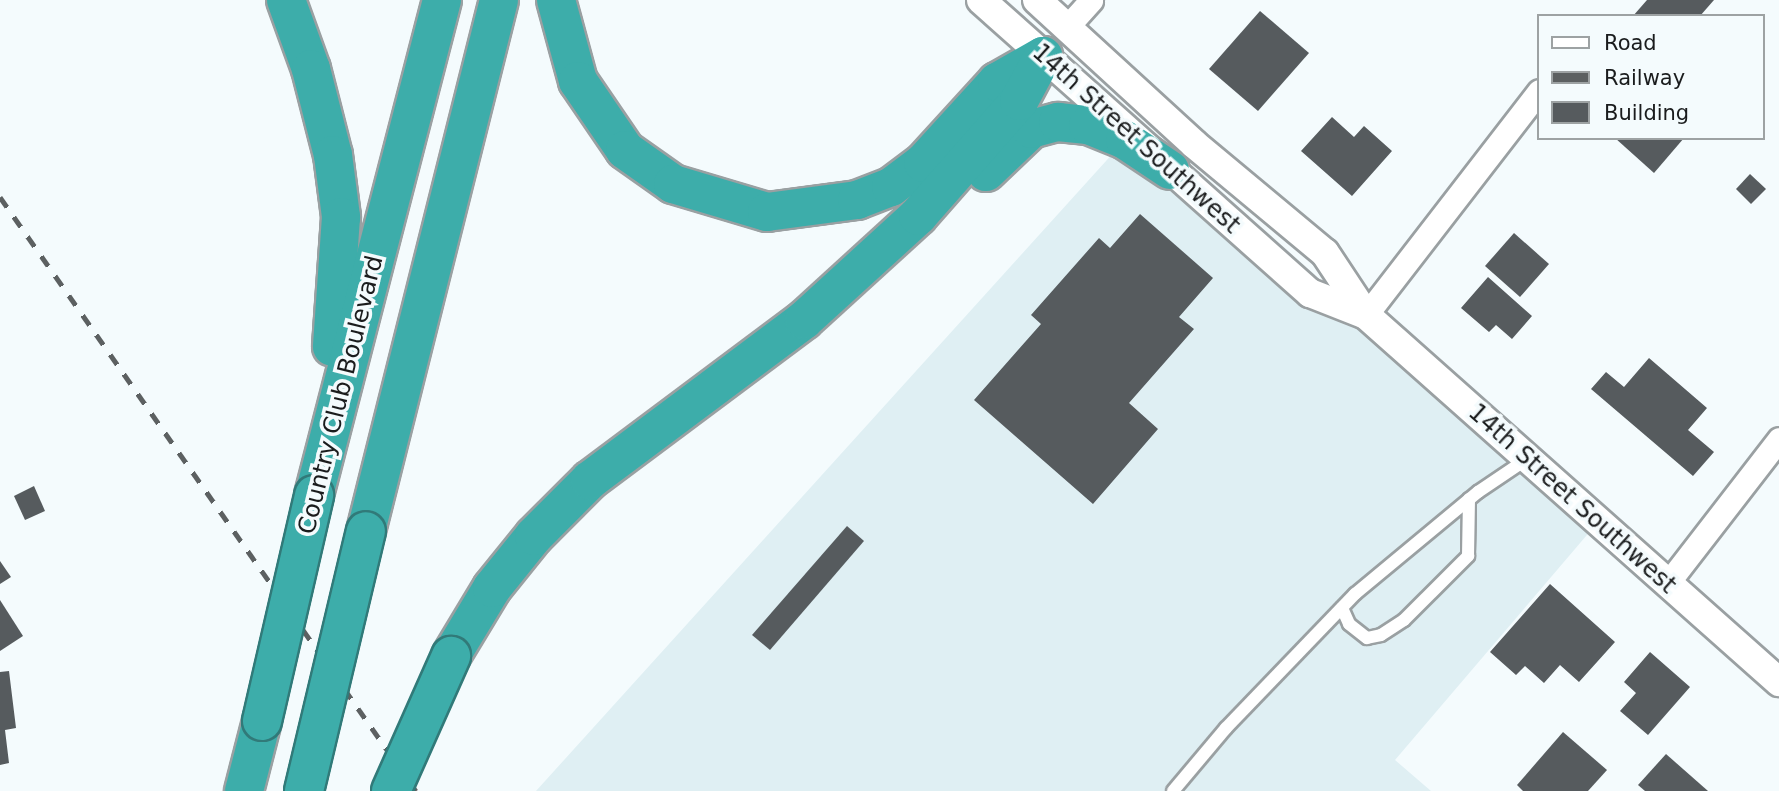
<!DOCTYPE html>
<html>
<head>
<meta charset="utf-8">
<style>
	body { margin:0 }
	#map { position:relative; width:1779px; height:791px; overflow:hidden; background:#f4fbfd; font-family:"DejaVu Sans",sans-serif }
	div>[style] { position:absolute }
	.built>* { inset:0; background:#dfeff3 }
	.building>* { inset:0; background:#565b5e }
	.roads { filter:drop-shadow(2px 0 #9aa0a2) drop-shadow(-2px 0 #9aa0a2) drop-shadow(0 2px #9aa0a2) drop-shadow(0 -2px #9aa0a2) }
	.service>* { height:12px; margin:-6px; padding:0 6px; transform-origin:6px; border-radius:6px; background:#fff }
	.minor>* { height:23px; margin:-11.5px; padding:0 11.5px; transform-origin:11.5px; border-radius:11.5px; background:#fff }
	.tertiary>* { height:28px; margin:-14px; padding:0 14px; transform-origin:14px; border-radius:14px; background:#fff }
	.motorway>* { height:38px; margin:-19px; padding:0 19px; transform-origin:19px; border-radius:19px; background:#3dadaa }
	.rail>* { height:5px; margin-top:-2.5px; transform-origin:0; background:repeating-linear-gradient(90deg,#5c6061 0 12px,transparent 0 24px) }
	.bridges { filter:drop-shadow(2px 0 #317a79) drop-shadow(-2px 0 #317a79) drop-shadow(0 2px #317a79) drop-shadow(0 -2px #317a79) }
	.motorway-bridge>* { height:38px; margin:-19px; padding:0 19px; transform-origin:19px; border-radius:19px; background:#3dadaa }
	span { translate:-50% -50%; white-space:nowrap; text-align:center; line-height:1.15; -webkit-text-stroke:7px #f4fbfd; paint-order:stroke }
	.street-label { font-size:24px; color:#1a1c1d }
	.legend { position:absolute; left:1537px; top:14px; width:228px; height:126px; box-sizing:border-box; background:#f4fbfd; border:2px solid #9da2a3; margin:0; padding:9px 12px; list-style:none; font-size:21px; color:#1a1c1d }
	.legend li { display:flex; align-items:center; gap:14px; height:35px }
	.legend b { width:35px; border:2px solid #9da2a3 }
</style>
</head>
<body>
<div id="map">
	<div class="built">
		<i style="clip-path:polygon(1125px 140px,1310px 293px,1366px 315px,1598px 522px,1395px 760px,1431px 791px,536px 791px)"></i>
	</div>
	<div class="building">
		<i style="clip-path:polygon(1647px 0,1714px 0,1700px 16px,1633px 16px)"></i>
		<i style="clip-path:polygon(1260px 11px,1309px 53px,1258px 111px,1209px 69px)"></i>
		<i style="clip-path:polygon(1332px 117px,1354px 137px,1364px 126px,1392px 151px,1352px 196px,1301px 151px)"></i>
		<i style="clip-path:polygon(1615px 138px,1684px 138px,1654px 173px)"></i>
		<i style="clip-path:polygon(1750px 174px,1766px 189px,1751px 204px,1736px 189px)"></i>
		<i style="clip-path:polygon(1140px 214px,1213px 278px,1179px 317px,1194px 329px,1129px 403px,1158px 429px,1093px 504px,974px 400px,1041px 324px,1031px 315px,1099px 238px,1110px 248px)"></i>
		<i style="clip-path:polygon(1514px 233px,1549px 264px,1520px 297px,1485px 266px)"></i>
		<i style="clip-path:polygon(1488px 277px,1532px 316px,1512px 339px,1496px 325px,1489px 332px,1461px 308px)"></i>
		<i style="clip-path:polygon(1649px 358px,1707px 408px,1688px 430px,1714px 452px,1693px 476px,1591px 389px,1606px 372px,1624px 387px)"></i>
		<i style="clip-path:polygon(34px 486px,45px 511px,25px 520px,14px 496px)"></i>
		<i style="clip-path:polygon(847px 526px,864px 541px,770px 650px,752px 635px)"></i>
		<i style="clip-path:polygon(0 561px,11px 577px,0 584px)"></i>
		<i style="clip-path:polygon(1550px 584px,1615px 642px,1579px 682px,1560px 665px,1544px 683px,1525px 666px,1516px 675px,1490px 652px)"></i>
		<i style="clip-path:polygon(0 600px,23px 636px,0 651px)"></i>
		<i style="clip-path:polygon(1650px 652px,1690px 687px,1648px 735px,1620px 711px,1636px 693px,1624px 682px)"></i>
		<i style="clip-path:polygon(9px 671px,16px 728px,5px 730px,9px 763px,0 765px,0 672px)"></i>
		<i style="clip-path:polygon(1563px 732px,1607px 770px,1588px 791px,1523px 791px,1517px 785px)"></i>
		<i style="clip-path:polygon(1666px 754px,1708px 791px,1645px 791px,1638px 785px)"></i>
	</div>
	<div class="roads">
		<div class="service">
			<i style="left:1342px;top:608px;width:17px;rotate:66deg"></i>
			<i style="left:1349px;top:624px;width:23px;rotate:38deg"></i>
			<i style="left:1367px;top:638px;width:14px;rotate:-12deg"></i>
			<i style="left:1381px;top:635px;width:27px;rotate:-33deg"></i>
			<i style="left:1404px;top:620px;width:91px;rotate:-45deg"></i>
			<i style="left:1468px;top:556px;width:57px;rotate:-89deg"></i>
			<i style="left:1173px;top:791px;width:82px;rotate:-49.9deg"></i>
			<i style="left:1226px;top:728px;width:186px;rotate:-46.1deg"></i>
			<i style="left:1355px;top:594px;width:160px;rotate:-39.7deg"></i>
			<i style="left:1478px;top:492px;width:59px;rotate:-34deg"></i>
		</div>
		<div class="minor">
			<i style="left:1067px;top:27px;width:36px;rotate:-48deg"></i>
			<i style="left:1366px;top:315px;width:283px;rotate:-52.3deg"></i>
			<i style="left:1667px;top:584px;width:183px;rotate:-52.3deg"></i>
		</div>
		<div class="tertiary">
			<i style="left:981px;top:0;width:441px;rotate:41.7deg"></i>
			<i style="left:1310px;top:293px;width:60px;rotate:21.4deg"></i>
			<i style="left:1037px;top:0;width:213px;rotate:42.5deg"></i>
			<i style="left:1194px;top:144px;width:170px;rotate:39.8deg"></i>
			<i style="left:1325px;top:253px;width:74px;rotate:56.5deg"></i>
			<i style="left:1366px;top:315px;width:553px;rotate:41.62deg"></i>
		</div>
		<div class="motorway">
			<i style="left:286px;top:0;width:73px;rotate:70.1deg"></i>
			<i style="left:311px;top:69px;width:89px;rotate:75.7deg"></i>
			<i style="left:333px;top:155px;width:63px;rotate:82.6deg"></i>
			<i style="left:341px;top:217px;width:130px;rotate:94deg"></i>
			<i style="left:556px;top:0;width:84px;rotate:74.8deg"></i>
			<i style="left:578px;top:81px;width:83px;rotate:55.7deg"></i>
			<i style="left:625px;top:150px;width:59px;rotate:35.3deg"></i>
			<i style="left:673px;top:184px;width:98px;rotate:16.6deg"></i>
			<i style="left:767px;top:212px;width:91px;rotate:-7.6deg"></i>
			<i style="left:857px;top:200px;width:36px;rotate:-21deg"></i>
			<i style="left:891px;top:187px;width:40px;rotate:-37deg"></i>
			<i style="left:923px;top:163px;width:110px;rotate:-47.6deg"></i>
			<i style="left:997px;top:82px;width:53px;rotate:-29.5deg"></i>
			<i style="left:986px;top:172px;width:62px;rotate:-43.7deg"></i>
			<i style="left:1031px;top:129px;width:28px;rotate:-15deg"></i>
			<i style="left:1058px;top:122px;width:30px;rotate:6deg"></i>
			<i style="left:1088px;top:125px;width:40px;rotate:22deg"></i>
			<i style="left:1125px;top:140px;width:54px;rotate:33.7deg"></i>
			<i style="left:314px;top:495px;width:511px;rotate:-75.5deg"></i>
			<i style="left:366px;top:531px;width:547px;rotate:-75.94deg"></i>
			<i style="left:451px;top:656px;width:79px;rotate:-58.9deg"></i>
			<i style="left:492px;top:588px;width:67px;rotate:-51.1deg"></i>
			<i style="left:534px;top:536px;width:79px;rotate:-45deg"></i>
			<i style="left:590px;top:480px;width:267px;rotate:-36.8deg"></i>
			<i style="left:804px;top:320px;width:154px;rotate:-42.4deg"></i>
			<i style="left:918px;top:216px;width:153px;rotate:-48.7deg"></i>
			<i style="left:1019px;top:101px;width:51px;rotate:-61.9deg"></i>
			<i style="left:244px;top:791px;width:72px;rotate:-75.6deg"></i>
		</div>
	</div>
	<div class="rail">
		<i style="left:0;top:197px;width:725px;rotate:55deg"></i>
	</div>
	<div class="bridges">
		<div class="motorway-bridge">
			<i style="left:262px;top:721px;width:232px;rotate:-77deg"></i>
			<i style="left:304px;top:791px;width:267px;rotate:-76.6deg"></i>
			<i style="left:391px;top:791px;width:148px;rotate:-66deg"></i>
		</div>
	</div>
	<div class="street-label">
		<span style="left:1136px;top:139px;rotate:42deg">14th Street Southwest</span>
		<span style="left:341px;top:395px;rotate:-76deg">Country Club Boulevard</span>
		<span style="left:1572px;top:499px;rotate:42deg">14th Street Southwest</span>
	</div>
	<ul class="legend">
	<li><b style="height:9px;background:#fff"></b>Road</li>
	<li><b style="height:9px;background:#5c6061"></b>Railway</li>
	<li><b style="height:19px;background:#565b5e"></b>Building</li>
	</ul>
</div>
</body>
</html>
